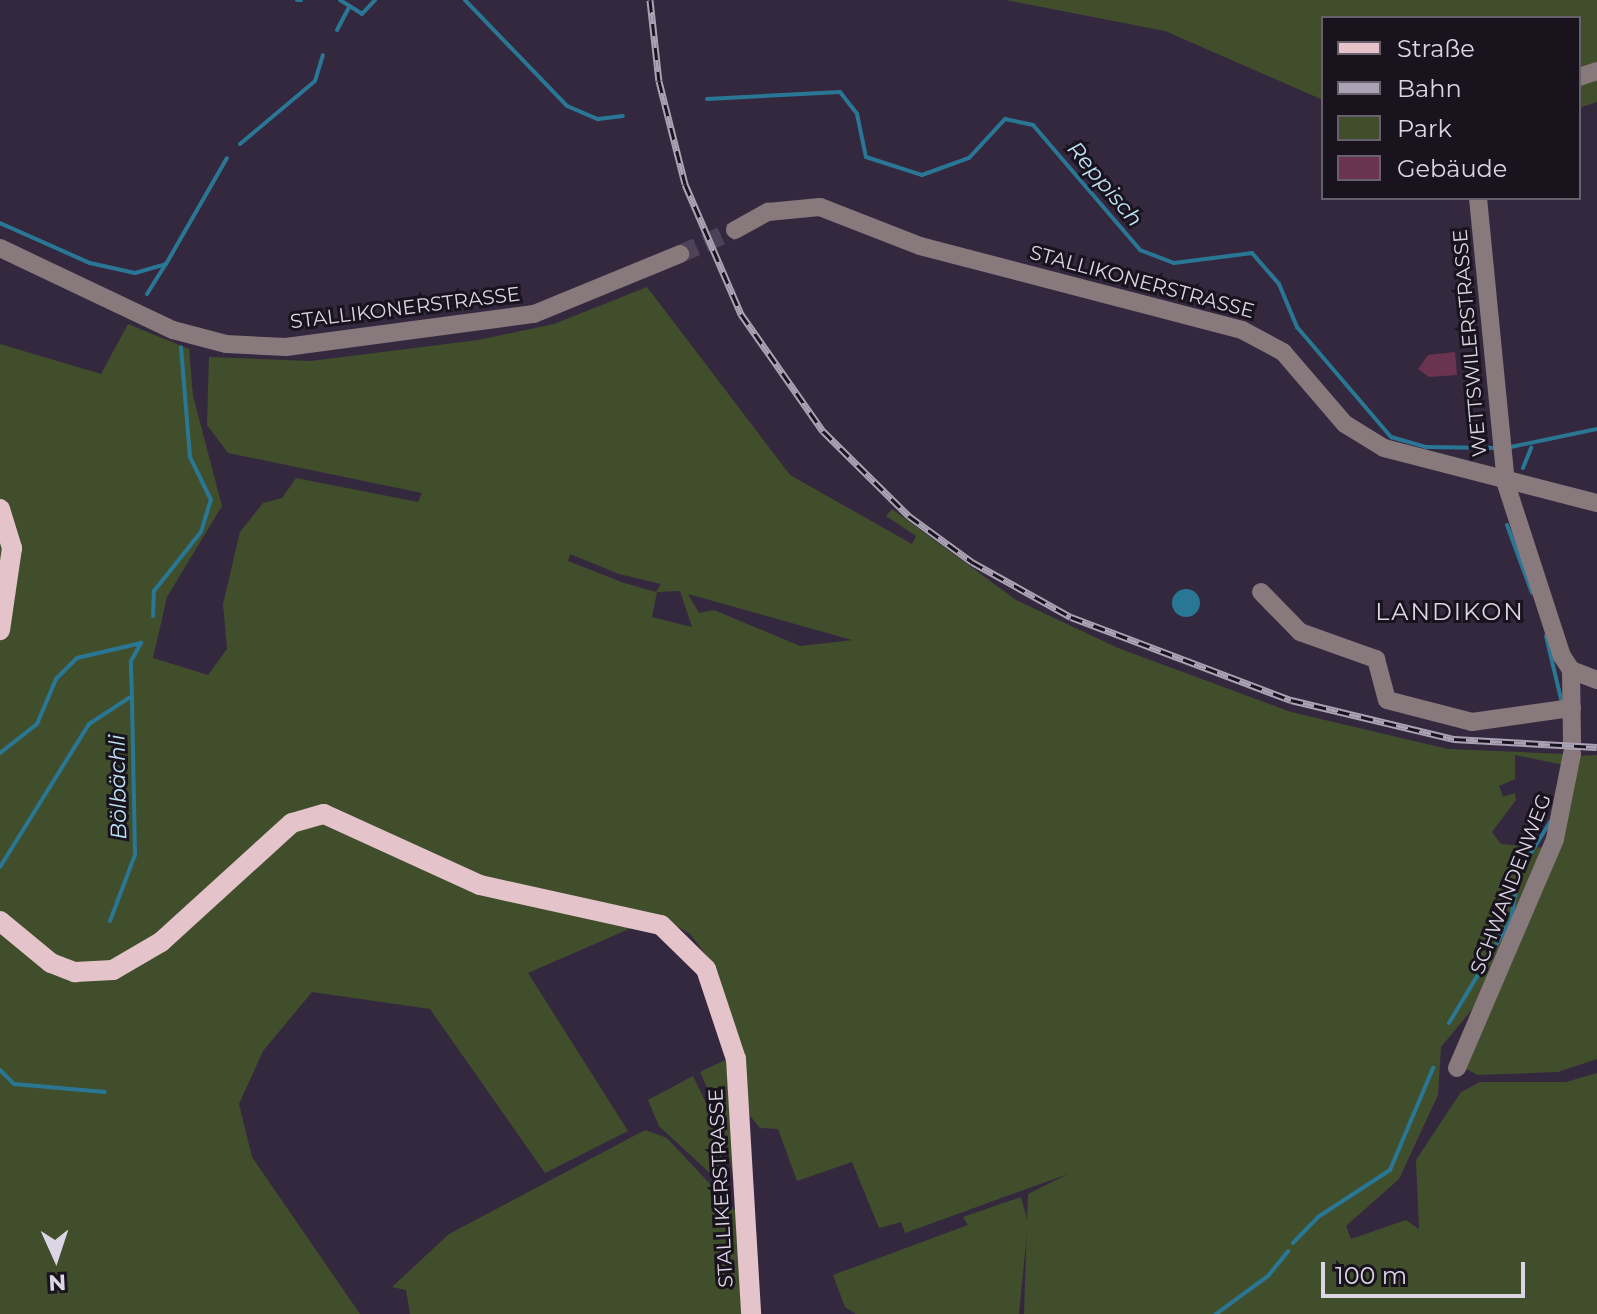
<!DOCTYPE html>
<html>
<head>
<meta charset="utf-8">
<style>
	body { margin:0 }
	#map { position:relative; width:1597px; height:1314px; overflow:hidden; background:#34283f; font-family:Montserrat,sans-serif }
	div>[style] { position:absolute }
	.green>* { inset:0; background:#414e2c }
	.water>* { inset:0; background:#2a7795 }
	.round { border-radius:50% }
	.stream>* { height:4px; margin:-2px; padding:0 2px; transform-origin:2px; border-radius:2px; background:#2a7795 }
	.building>* { inset:0; background:#6a3350 }
	.minor-tunnel>* { height:18px; margin-top:-9px; transform-origin:0; background:repeating-linear-gradient(90deg,#4d4258 0 18px,transparent 0 27px) }
	.minor>* { height:18px; margin:-9px; padding:0 9px; transform-origin:9px; border-radius:9px; background:#88797c }
	.major>* { height:20px; margin:-10px; padding:0 10px; transform-origin:10px; border-radius:10px; background:#e4c4ca }
	.rail>* { height:7px; margin-top:-3.5px; transform-origin:0; background:repeating-linear-gradient(90deg,#19131e 0 12px,#aba2b4 0 24px); box-sizing:border-box; border-block:2px solid #aba2b4 }
	span { translate:-50% -50%; white-space:nowrap; text-align:center; line-height:1.15; -webkit-text-stroke:6px #19131e; paint-order:stroke }
	.street-label { font-size:20px; color:#dcd5e4 }
	.water-label { font-size:22px; color:#bce2f4; font-style:italic }
	.quarter-label { font-size:24px; color:#dcd5e4; letter-spacing:2px }
	.legend { position:absolute; left:1321px; top:16px; width:260px; height:184px; box-sizing:border-box; background:#19131e; border:2px solid #67616d; margin:0; padding:10px 14px; list-style:none; font-size:24px; color:#dcd5e4 }
	.legend li { display:flex; align-items:center; gap:16px; height:40px }
	.legend b { width:40px; border:2px solid #67616d }
	.north { position:absolute; left:16px; top:1218px; width:80px; height:80px; -webkit-text-stroke:6px #19131e; paint-order:stroke; rotate:177deg; font-size:22px; font-weight:700; line-height:32px; text-align:center; color:#dcd5e4 }
	.north::after { content:''; display:block; margin:auto; width:28px; height:36px; background:#dcd5e4; clip-path:polygon(50% 0,100% 100%,50% 72%,0 100%) }
	.scale { position:absolute; left:1321px; top:1262px; width:204px; height:36px; box-sizing:border-box; border:4px solid #dcd5e4; border-top:0; padding-left:10px; font-size:24px; line-height:28px; white-space:nowrap; color:#dcd5e4; -webkit-text-stroke:6px #19131e; paint-order:stroke }
</style>
</head>
<body>
<div id="map">
	<div class="green">
		<i style="clip-path:polygon(1006px 0,1597px 0,1597px 102px,1579px 108px,1579px 18px,1323px 18px,1323px 100px,1165px 31px)"></i>
		<i style="clip-path:polygon(evenodd,647px 287px,790px 475px,912px 544px,916px 536px,886px 516px,892px 509px,1016px 600px,1118px 648px,1291px 712px,1448px 749px,1565px 754px,1564px 765px,1515px 755px,1515px 779px,1499px 786px,1503px 797px,1515px 793px,1516px 800px,1492px 832px,1501px 844px,1546px 848px,1479px 1001px,1441px 1047px,1438px 1095px,1399px 1179px,1346px 1226px,1351px 1239px,1406px 1220px,1419px 1229px,1416px 1160px,1461px 1092px,1480px 1082px,1566px 1082px,1597px 1073px,1597px 1314px,1024px 1314px,1028px 1194px,1068px 1174px,905px 1233px,901px 1222px,879px 1228px,852px 1162px,797px 1181px,778px 1129px,760px 1128px,750px 1116px,744px 1071px,706px 955px,690px 934px,659px 916px,528px 973px,628px 1131px,545px 1173px,430px 1009px,312px 992px,263px 1051px,239px 1104px,252px 1157px,360px 1314px,0 1314px,0 344px,101px 374px,128px 324px,189px 349px,193px 396px,222px 506px,167px 597px,153px 658px,208px 675px,227px 649px,223px 604px,240px 532px,263px 503px,282px 498px,296px 478px,418px 502px,422px 493px,228px 453px,207px 425px,209px 357px,311px 361px,478px 340px,554px 324px,647px 287px,570px 554px,619px 574px,661px 584px,656px 592px,624px 583px,568px 561px,570px 554px,647px 287px,680px 591px,692px 627px,652px 617px,657px 592px,680px 591px,647px 287px,688px 594px,852px 640px,853px 640px,800px 646px,714px 610px,699px 613px,688px 594px)"></i>
		<i style="clip-path:polygon(1597px 755px,1597px 1059px,1558px 1072px,1478px 1075px,1466px 1069px,1578px 756px)"></i>
		<i style="clip-path:polygon(727px 1059px,737px 1198px,723px 1123px,700px 1072px)"></i>
		<i style="clip-path:polygon(693px 1076px,717px 1126px,727px 1189px,659px 1126px,648px 1100px)"></i>
		<i style="clip-path:polygon(645px 1130px,667px 1138px,740px 1216px,744px 1314px,410px 1314px,406px 1290px,392px 1287px,449px 1234px)"></i>
		<i style="clip-path:polygon(1021px 1197px,1028px 1223px,1019px 1314px,856px 1314px,845px 1307px,833px 1275px,968px 1225px,963px 1217px)"></i>
	</div>
	<div class="water">
		<i class="round" style="left:1172px;top:589px;width:28px;height:28px"></i>
	</div>
	<div class="stream">
		<i style="left:297px;top:0;width:4px"></i>
		<i style="left:340px;top:0;width:26px;rotate:32deg"></i>
		<i style="left:362px;top:14px;width:19px;rotate:-47deg"></i>
		<i style="left:465px;top:0;width:147px;rotate:46.1deg"></i>
		<i style="left:567px;top:106px;width:34px;rotate:23deg"></i>
		<i style="left:598px;top:119px;width:25px;rotate:-7deg"></i>
		<i style="left:337px;top:30px;width:24px;rotate:-62deg"></i>
		<i style="left:707px;top:99px;width:133px;rotate:-3deg"></i>
		<i style="left:840px;top:92px;width:28px;rotate:52deg"></i>
		<i style="left:857px;top:114px;width:44px;rotate:78.2deg"></i>
		<i style="left:866px;top:157px;width:59px;rotate:17.8deg"></i>
		<i style="left:922px;top:175px;width:50px;rotate:-19.9deg"></i>
		<i style="left:969px;top:158px;width:53px;rotate:-47.3deg"></i>
		<i style="left:1005px;top:119px;width:29px;rotate:12deg"></i>
		<i style="left:1033px;top:125px;width:165px;rotate:49.4deg"></i>
		<i style="left:1140px;top:250px;width:36px;rotate:21deg"></i>
		<i style="left:1174px;top:263px;width:79px;rotate:-7.3deg"></i>
		<i style="left:1252px;top:253px;width:41px;rotate:48.9deg"></i>
		<i style="left:1279px;top:284px;width:47px;rotate:67.3deg"></i>
		<i style="left:1297px;top:327px;width:145px;rotate:49.5deg"></i>
		<i style="left:1391px;top:437px;width:35px;rotate:16deg"></i>
		<i style="left:1425px;top:447px;width:72px;rotate:0.8deg"></i>
		<i style="left:240px;top:144px;width:98px;rotate:-40deg"></i>
		<i style="left:315px;top:81px;width:27px;rotate:-73deg"></i>
		<i style="left:0;top:223px;width:98px;rotate:24deg"></i>
		<i style="left:90px;top:263px;width:46px;rotate:12.5deg"></i>
		<i style="left:135px;top:273px;width:32px;rotate:-16deg"></i>
		<i style="left:166px;top:264px;width:122px;rotate:-60.1deg"></i>
		<i style="left:147px;top:294px;width:36px;rotate:-58deg"></i>
		<i style="left:1506px;top:448px;width:93px;rotate:-11.8deg"></i>
		<i style="left:1523px;top:468px;width:22px;rotate:-68deg"></i>
		<i style="left:1507px;top:525px;width:72px;rotate:69.8deg"></i>
		<i style="left:153px;top:616px;width:25px;rotate:-88deg"></i>
		<i style="left:154px;top:591px;width:75px;rotate:-51.5deg"></i>
		<i style="left:201px;top:532px;width:34px;rotate:-73deg"></i>
		<i style="left:211px;top:500px;width:48px;rotate:-116deg"></i>
		<i style="left:190px;top:457px;width:110px;rotate:-94.7deg"></i>
		<i style="left:1546px;top:636px;width:69px;rotate:76.6deg"></i>
		<i style="left:0;top:753px;width:47px;rotate:-38.1deg"></i>
		<i style="left:37px;top:724px;width:49px;rotate:-67.1deg"></i>
		<i style="left:56px;top:679px;width:30px;rotate:-45deg"></i>
		<i style="left:77px;top:658px;width:66px;rotate:-13.2deg"></i>
		<i style="left:0;top:867px;width:168px;rotate:-58.1deg"></i>
		<i style="left:89px;top:724px;width:51px;rotate:-33.1deg"></i>
		<i style="left:132px;top:696px;width:35px;rotate:-92deg"></i>
		<i style="left:131px;top:661px;width:21px;rotate:-61deg"></i>
		<i style="left:110px;top:921px;width:71px;rotate:-69.3deg"></i>
		<i style="left:135px;top:855px;width:159px;rotate:-91.1deg"></i>
		<i style="left:1449px;top:1023px;width:120px;rotate:-59deg"></i>
		<i style="left:1511px;top:920px;width:49px;rotate:-80.5deg"></i>
		<i style="left:1519px;top:872px;width:59px;rotate:-58.2deg"></i>
		<i style="left:0;top:1070px;width:20px;rotate:45deg"></i>
		<i style="left:14px;top:1084px;width:91px;rotate:5deg"></i>
		<i style="left:1293px;top:1243px;width:36px;rotate:-46deg"></i>
		<i style="left:1318px;top:1217px;width:86px;rotate:-33.1deg"></i>
		<i style="left:1390px;top:1170px;width:111px;rotate:-67.1deg"></i>
		<i style="left:1216px;top:1314px;width:64px;rotate:-36.2deg"></i>
		<i style="left:1268px;top:1276px;width:32px;rotate:-51deg"></i>
	</div>
	<div class="building">
		<i style="clip-path:polygon(1455px 352px,1457px 375px,1429px 377px,1418px 369px,1428px 355px)"></i>
	</div>
	<div class="minor-tunnel">
		<i style="left:680px;top:254px;width:60px;rotate:-23.6deg"></i>
	</div>
	<div class="minor">
		<i style="left:1579px;top:77px;width:19px;rotate:-18deg"></i>
		<i style="left:1478px;top:198px;width:287px;rotate:84.4deg"></i>
		<i style="left:1506px;top:484px;width:181px;rotate:72deg"></i>
		<i style="left:1562px;top:656px;width:17px;rotate:57deg"></i>
		<i style="left:1571px;top:670px;width:28px;rotate:21deg"></i>
		<i style="left:735px;top:230px;width:38px;rotate:-29deg"></i>
		<i style="left:768px;top:212px;width:52px;rotate:-5.5deg"></i>
		<i style="left:820px;top:207px;width:107px;rotate:21.3deg"></i>
		<i style="left:920px;top:246px;width:333px;rotate:14.6deg"></i>
		<i style="left:1242px;top:330px;width:47px;rotate:28.2deg"></i>
		<i style="left:1283px;top:352px;width:95px;rotate:49.3deg"></i>
		<i style="left:1345px;top:424px;width:46px;rotate:31.6deg"></i>
		<i style="left:1384px;top:448px;width:220px;rotate:14.5deg"></i>
		<i style="left:0;top:248px;width:191px;rotate:25.4deg"></i>
		<i style="left:173px;top:330px;width:55px;rotate:14.8deg"></i>
		<i style="left:226px;top:344px;width:60px;rotate:2.9deg"></i>
		<i style="left:286px;top:347px;width:250px;rotate:-7.6deg"></i>
		<i style="left:534px;top:314px;width:158px;rotate:-22.3deg"></i>
		<i style="left:1261px;top:592px;width:56px;rotate:45.7deg"></i>
		<i style="left:1300px;top:632px;width:81px;rotate:19.6deg"></i>
		<i style="left:1376px;top:659px;width:42px;rotate:75deg"></i>
		<i style="left:1387px;top:700px;width:88px;rotate:14.5deg"></i>
		<i style="left:1472px;top:722px;width:101px;rotate:-8deg"></i>
		<i style="left:1571px;top:670px;width:73px;rotate:89.2deg"></i>
		<i style="left:1457px;top:1068px;width:249px;rotate:-66.8deg"></i>
		<i style="left:1555px;top:839px;width:87px;rotate:-78.7deg"></i>
	</div>
	<div class="major">
		<i style="left:0;top:509px;width:41px;rotate:72.9deg"></i>
		<i style="left:12px;top:548px;width:83px;rotate:98.3deg"></i>
		<i style="left:0;top:921px;width:66px;rotate:39.5deg"></i>
		<i style="left:51px;top:963px;width:26px;rotate:21deg"></i>
		<i style="left:75px;top:972px;width:38px;rotate:-3deg"></i>
		<i style="left:113px;top:970px;width:56px;rotate:-30.3deg"></i>
		<i style="left:161px;top:942px;width:177px;rotate:-42.3deg"></i>
		<i style="left:292px;top:823px;width:33px;rotate:-16deg"></i>
		<i style="left:324px;top:814px;width:171px;rotate:24.5deg"></i>
		<i style="left:480px;top:885px;width:185px;rotate:12.5deg"></i>
		<i style="left:661px;top:925px;width:63px;rotate:44.4deg"></i>
		<i style="left:706px;top:969px;width:95px;rotate:71.6deg"></i>
		<i style="left:736px;top:1059px;width:255px;rotate:86.6deg"></i>
	</div>
	<div class="rail">
		<i style="left:650px;top:0;width:81px;rotate:83.7deg"></i>
		<i style="left:659px;top:81px;width:106px;rotate:75.8deg"></i>
		<i style="left:685px;top:184px;width:142px;rotate:66.7deg"></i>
		<i style="left:741px;top:314px;width:143px;rotate:55deg"></i>
		<i style="left:823px;top:431px;width:121px;rotate:44.7deg"></i>
		<i style="left:909px;top:516px;width:78px;rotate:36.1deg"></i>
		<i style="left:972px;top:562px;width:113px;rotate:29.1deg"></i>
		<i style="left:1071px;top:617px;width:235px;rotate:20.7deg"></i>
		<i style="left:1291px;top:700px;width:168px;rotate:13.5deg"></i>
		<i style="left:1454px;top:739px;width:143px;rotate:3.2deg"></i>
	</div>
	<div class="street-label">
		<span style="left:1142px;top:282px;rotate:15deg">STALLIKONERSTRASSE</span>
		<span style="left:405px;top:308px;rotate:-7deg">STALLIKONERSTRASSE</span>
		<span style="left:1470px;top:343px;rotate:-95deg">WETTSWILERSTRASSE</span>
		<span style="left:1511px;top:884px;rotate:-69deg">SCHWANDENWEG</span>
		<span style="left:721px;top:1188px;rotate:-93deg">STALLIKERSTRASSE</span>
	</div>
	<div class="water-label">
		<span style="left:1105px;top:184px;rotate:50deg">Reppisch</span>
		<span style="left:118px;top:787px;rotate:-91deg">Bölbächli</span>
	</div>
	<div class="quarter-label">
		<span style="left:1450px;top:612px">LANDIKON</span>
	</div>
	<ul class="legend">
	<li><b style="height:10px;background:#e4c4ca"></b>Straße</li>
	<li><b style="height:10px;background:#aba2b4"></b>Bahn</li>
	<li><b style="height:22px;background:#414e2c"></b>Park</li>
	<li><b style="height:22px;background:#6a3350"></b>Gebäude</li>
	</ul>
	<div class="north">N</div>
	<div class="scale">100 m</div>
</div>
</body>
</html>
